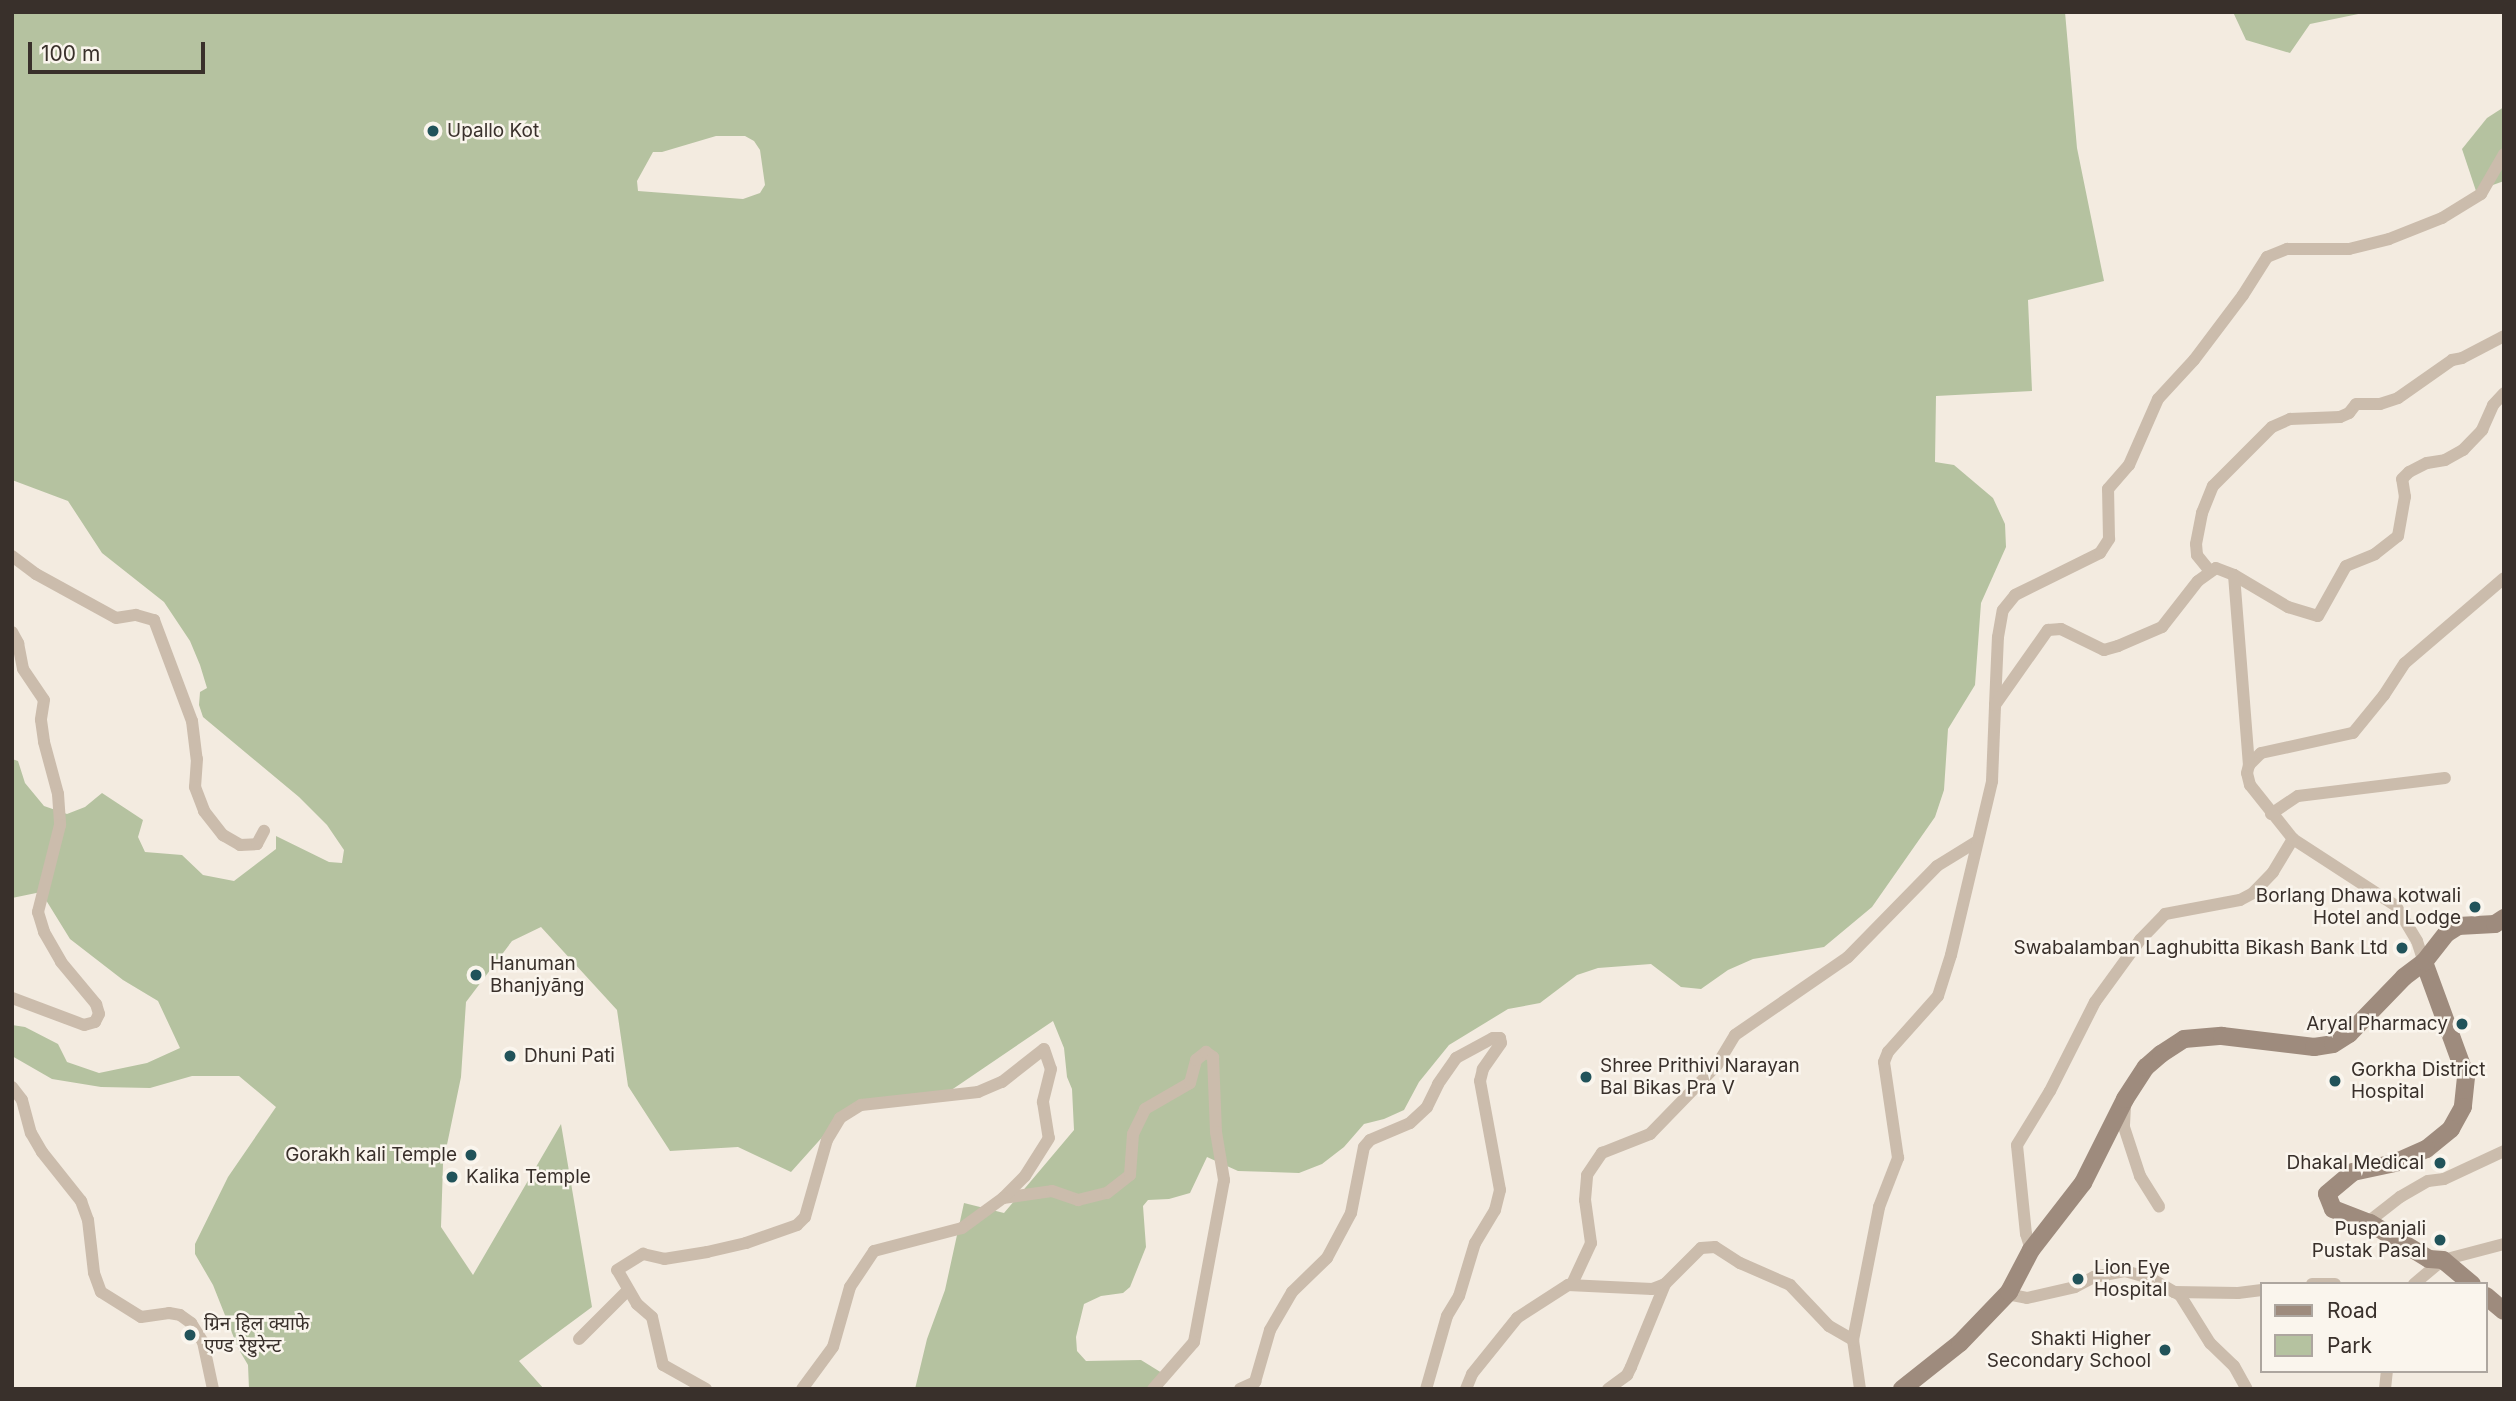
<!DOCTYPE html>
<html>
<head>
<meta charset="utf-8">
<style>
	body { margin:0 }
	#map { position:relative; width:2516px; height:1401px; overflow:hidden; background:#f3ebe0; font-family:Inter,"Noto Sans Devanagari",sans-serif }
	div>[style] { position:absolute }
	.green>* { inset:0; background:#b5c2a0 }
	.street>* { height:12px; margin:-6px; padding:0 6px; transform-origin:6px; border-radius:6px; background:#cbbcac }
	.secondary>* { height:18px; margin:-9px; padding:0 9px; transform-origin:9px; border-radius:9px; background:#9e8b7d }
	.dots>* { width:19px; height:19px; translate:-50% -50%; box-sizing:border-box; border:4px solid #faf5ed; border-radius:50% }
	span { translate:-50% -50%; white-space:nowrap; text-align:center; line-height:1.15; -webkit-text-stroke:5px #faf5ed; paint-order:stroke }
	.poi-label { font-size:19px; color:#39302b }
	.left { translate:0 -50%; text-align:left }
	.right { translate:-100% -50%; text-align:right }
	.frame { position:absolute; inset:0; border:14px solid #39302b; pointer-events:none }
	.legend { position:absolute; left:2260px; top:1282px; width:228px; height:91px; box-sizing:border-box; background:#faf5ed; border:2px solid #ada69f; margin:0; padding:9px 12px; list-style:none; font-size:21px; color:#39302b }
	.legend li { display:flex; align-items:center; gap:14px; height:35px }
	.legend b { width:35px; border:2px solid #ada69f }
	.scale { position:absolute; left:28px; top:42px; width:177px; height:32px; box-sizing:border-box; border:4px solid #39302b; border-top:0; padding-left:9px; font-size:21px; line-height:24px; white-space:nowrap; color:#39302b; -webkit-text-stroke:5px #faf5ed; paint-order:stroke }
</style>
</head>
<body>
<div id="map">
	<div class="green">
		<i style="clip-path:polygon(evenodd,12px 12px,2065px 12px,2077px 148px,2104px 281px,2028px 300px,2032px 391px,1936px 396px,1935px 462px,1954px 465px,1993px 498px,2005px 524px,2006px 547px,1981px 603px,1975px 685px,1948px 729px,1944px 790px,1935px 817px,1872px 907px,1824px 947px,1753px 959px,1728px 970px,1701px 989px,1681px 987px,1651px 964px,1598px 968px,1577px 975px,1540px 1003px,1508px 1009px,1449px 1045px,1419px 1082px,1404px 1110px,1384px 1119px,1364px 1124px,1344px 1147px,1322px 1164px,1299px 1173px,1238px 1171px,1207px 1157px,1190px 1193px,1169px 1199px,1148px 1200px,1143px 1206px,1146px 1247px,1130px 1287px,1123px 1293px,1101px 1296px,1084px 1304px,1076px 1337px,1077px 1351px,1086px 1361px,1141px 1360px,1162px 1373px,1163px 1389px,915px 1389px,927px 1339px,945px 1290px,964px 1203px,1004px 1213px,1074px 1130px,1072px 1089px,1067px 1077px,1064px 1048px,1053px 1021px,944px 1095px,852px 1104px,791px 1172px,738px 1147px,670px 1151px,628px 1086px,617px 1010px,541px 927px,512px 941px,466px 1002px,461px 1077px,443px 1164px,441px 1227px,473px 1275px,561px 1124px,592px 1307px,519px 1361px,544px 1389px,249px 1389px,248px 1365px,238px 1348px,213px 1285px,195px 1254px,195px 1244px,228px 1177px,276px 1107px,239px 1076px,192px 1076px,150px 1088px,101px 1087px,52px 1079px,12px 1056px,12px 1025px,25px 1027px,58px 1044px,67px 1062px,99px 1073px,147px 1063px,180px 1048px,158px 1001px,123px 980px,70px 939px,41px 892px,12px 898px,12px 759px,18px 761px,25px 783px,44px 806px,67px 814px,85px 807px,102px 793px,143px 820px,138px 837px,145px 852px,182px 855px,203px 875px,234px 881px,276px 849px,276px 836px,329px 862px,342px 863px,344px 850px,327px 825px,299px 797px,203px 717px,199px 705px,200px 692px,207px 688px,200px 665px,190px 641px,164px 602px,102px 553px,68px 501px,12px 480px,12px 12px,716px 136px,745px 136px,754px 141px,760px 150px,765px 185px,760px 193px,743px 199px,638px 191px,637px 181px,653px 152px,662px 152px,716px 136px)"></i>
		<i style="clip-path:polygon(2233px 12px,2368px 12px,2310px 24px,2290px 53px,2246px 40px)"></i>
		<i style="clip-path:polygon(2504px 107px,2504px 181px,2476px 191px,2462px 149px,2487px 118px)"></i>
	</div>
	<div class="street">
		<i style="left:12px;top:556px;width:30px;rotate:37deg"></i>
		<i style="left:36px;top:574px;width:91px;rotate:28.8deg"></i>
		<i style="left:116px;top:618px;width:20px;rotate:-9deg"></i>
		<i style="left:136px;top:615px;width:19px;rotate:16deg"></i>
		<i style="left:154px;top:620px;width:108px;rotate:69.4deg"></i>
		<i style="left:192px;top:721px;width:38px;rotate:83deg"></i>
		<i style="left:197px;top:759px;width:28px;rotate:94deg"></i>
		<i style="left:195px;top:787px;width:26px;rotate:69deg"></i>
		<i style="left:204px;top:811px;width:31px;rotate:52deg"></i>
		<i style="left:223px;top:835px;width:20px;rotate:30deg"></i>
		<i style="left:240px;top:845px;width:17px;rotate:-3deg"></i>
		<i style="left:257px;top:844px;width:15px;rotate:-62deg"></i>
		<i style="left:2209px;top:570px;width:19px;rotate:-129deg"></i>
		<i style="left:2197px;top:555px;width:11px;rotate:-95deg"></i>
		<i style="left:2196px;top:544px;width:32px;rotate:-79deg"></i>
		<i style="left:2202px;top:513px;width:29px;rotate:-68deg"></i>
		<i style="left:2213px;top:486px;width:83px;rotate:-45deg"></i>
		<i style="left:2272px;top:427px;width:20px;rotate:-24deg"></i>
		<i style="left:2290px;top:419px;width:50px;rotate:-2.3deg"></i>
		<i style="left:2340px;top:417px;width:10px;rotate:-24deg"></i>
		<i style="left:2349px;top:413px;width:11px;rotate:-52deg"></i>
		<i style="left:2356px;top:404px;width:24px"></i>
		<i style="left:2380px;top:404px;width:19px;rotate:-18deg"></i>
		<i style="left:2398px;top:398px;width:66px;rotate:-35.1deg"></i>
		<i style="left:2452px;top:360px;width:10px;rotate:-11deg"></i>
		<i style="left:2462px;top:358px;width:47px;rotate:-27.6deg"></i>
		<i style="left:2234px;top:575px;width:63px;rotate:30.7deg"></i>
		<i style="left:2288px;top:607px;width:31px;rotate:17deg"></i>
		<i style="left:2318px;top:616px;width:57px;rotate:-60.8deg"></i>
		<i style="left:2346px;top:566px;width:31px;rotate:-22deg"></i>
		<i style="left:2375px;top:554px;width:29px;rotate:-38deg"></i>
		<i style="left:2398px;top:536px;width:40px;rotate:-80deg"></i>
		<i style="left:2405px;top:497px;width:18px;rotate:-99deg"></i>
		<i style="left:2402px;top:479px;width:10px;rotate:-45deg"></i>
		<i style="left:2409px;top:472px;width:20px;rotate:-27deg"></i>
		<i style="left:2427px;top:463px;width:18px;rotate:-9deg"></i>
		<i style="left:2445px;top:460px;width:21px;rotate:-29deg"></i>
		<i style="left:2463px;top:450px;width:28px;rotate:-46deg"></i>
		<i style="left:2482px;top:430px;width:27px;rotate:-66deg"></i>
		<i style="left:2493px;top:405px;width:16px;rotate:-47deg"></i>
		<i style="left:12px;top:632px;width:13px;rotate:61deg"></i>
		<i style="left:18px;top:643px;width:26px;rotate:79deg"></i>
		<i style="left:23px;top:669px;width:37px;rotate:56deg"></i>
		<i style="left:44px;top:700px;width:20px;rotate:99deg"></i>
		<i style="left:41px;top:720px;width:22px;rotate:82deg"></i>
		<i style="left:44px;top:742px;width:54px;rotate:74.9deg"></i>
		<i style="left:58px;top:794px;width:31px;rotate:86deg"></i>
		<i style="left:60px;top:825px;width:90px;rotate:104.2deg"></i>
		<i style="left:38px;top:912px;width:21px;rotate:73deg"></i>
		<i style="left:44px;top:932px;width:34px;rotate:60deg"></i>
		<i style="left:61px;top:962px;width:55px;rotate:50.2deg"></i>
		<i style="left:96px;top:1004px;width:10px;rotate:73deg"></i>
		<i style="left:99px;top:1014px;width:9px;rotate:117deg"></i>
		<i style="left:95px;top:1022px;width:11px;rotate:165deg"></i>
		<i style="left:84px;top:1025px;width:77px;rotate:-159.4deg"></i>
		<i style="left:1995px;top:705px;width:68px;rotate:-87.5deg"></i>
		<i style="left:1998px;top:637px;width:27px;rotate:-80deg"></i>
		<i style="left:2003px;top:610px;width:19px;rotate:-51deg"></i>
		<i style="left:2015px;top:595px;width:95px;rotate:-26.3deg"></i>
		<i style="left:2100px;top:553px;width:17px;rotate:-57deg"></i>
		<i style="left:2109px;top:539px;width:50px;rotate:-91.1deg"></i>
		<i style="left:2108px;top:489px;width:32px;rotate:-49deg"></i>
		<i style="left:2129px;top:465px;width:72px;rotate:-66.3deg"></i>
		<i style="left:2158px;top:399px;width:53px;rotate:-47.3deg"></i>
		<i style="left:2194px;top:360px;width:81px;rotate:-53deg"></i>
		<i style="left:2243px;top:295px;width:45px;rotate:-57.7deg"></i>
		<i style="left:2267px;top:257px;width:22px;rotate:-22deg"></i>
		<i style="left:2287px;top:249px;width:62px"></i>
		<i style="left:2349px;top:249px;width:41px;rotate:-14deg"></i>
		<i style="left:2389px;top:239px;width:57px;rotate:-21.6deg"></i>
		<i style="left:2442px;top:218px;width:46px;rotate:-31.6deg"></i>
		<i style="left:2481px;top:194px;width:46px;rotate:-60.1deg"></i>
		<i style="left:2271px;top:814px;width:32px;rotate:-34deg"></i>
		<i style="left:2298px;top:796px;width:148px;rotate:-7deg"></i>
		<i style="left:2293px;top:839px;width:69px;rotate:-128.5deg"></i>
		<i style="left:2250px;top:785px;width:12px;rotate:-104deg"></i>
		<i style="left:2247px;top:773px;width:8px;rotate:-76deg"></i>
		<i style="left:2249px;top:765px;width:17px;rotate:-45deg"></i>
		<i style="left:2261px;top:753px;width:94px;rotate:-12.3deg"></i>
		<i style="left:2353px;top:733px;width:49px;rotate:-50.8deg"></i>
		<i style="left:2384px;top:695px;width:38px;rotate:-57deg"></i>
		<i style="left:2405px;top:663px;width:130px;rotate:-40.6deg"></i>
		<i style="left:12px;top:1087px;width:16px;rotate:52deg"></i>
		<i style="left:22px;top:1100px;width:34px;rotate:75deg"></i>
		<i style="left:31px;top:1133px;width:22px;rotate:60deg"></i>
		<i style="left:42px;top:1152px;width:63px;rotate:51.5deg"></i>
		<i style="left:81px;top:1201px;width:20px;rotate:70deg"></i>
		<i style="left:88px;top:1220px;width:53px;rotate:83.5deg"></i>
		<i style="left:94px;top:1273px;width:20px;rotate:70deg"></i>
		<i style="left:101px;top:1292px;width:47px;rotate:32deg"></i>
		<i style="left:141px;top:1317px;width:28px;rotate:-8deg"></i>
		<i style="left:169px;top:1313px;width:11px;rotate:10deg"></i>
		<i style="left:180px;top:1315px;width:14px;rotate:36deg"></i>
		<i style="left:191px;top:1323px;width:22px;rotate:58deg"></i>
		<i style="left:203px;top:1342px;width:48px;rotate:78deg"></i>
		<i style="left:2125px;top:1106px;width:21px;rotate:93deg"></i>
		<i style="left:2124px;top:1127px;width:52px;rotate:71.9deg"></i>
		<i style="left:2140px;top:1176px;width:36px;rotate:58deg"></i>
		<i style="left:1003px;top:1198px;width:49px;rotate:-8.1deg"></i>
		<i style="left:1052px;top:1191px;width:28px;rotate:19deg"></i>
		<i style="left:1078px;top:1200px;width:30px;rotate:-14deg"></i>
		<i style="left:1107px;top:1193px;width:29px;rotate:-38deg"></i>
		<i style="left:1130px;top:1175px;width:41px;rotate:-85.8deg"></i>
		<i style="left:1133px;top:1134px;width:28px;rotate:-64deg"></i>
		<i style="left:1145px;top:1109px;width:52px;rotate:-30deg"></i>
		<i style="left:1190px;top:1083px;width:24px;rotate:-75deg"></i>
		<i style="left:1196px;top:1060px;width:13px;rotate:-39deg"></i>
		<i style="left:1206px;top:1052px;width:9px;rotate:36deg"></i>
		<i style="left:1213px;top:1057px;width:75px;rotate:87.7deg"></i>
		<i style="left:1216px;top:1132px;width:49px;rotate:80.5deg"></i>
		<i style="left:1224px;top:1180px;width:165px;rotate:100.5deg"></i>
		<i style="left:1194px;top:1342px;width:62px;rotate:131.1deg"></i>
		<i style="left:2368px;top:1222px;width:41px;rotate:-38deg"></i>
		<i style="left:2400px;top:1197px;width:32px;rotate:-30deg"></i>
		<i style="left:2428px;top:1181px;width:16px;rotate:-7deg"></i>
		<i style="left:2444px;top:1179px;width:66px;rotate:-25deg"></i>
		<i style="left:2031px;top:1250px;width:17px;rotate:-107deg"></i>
		<i style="left:2026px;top:1234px;width:89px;rotate:-95.8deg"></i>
		<i style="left:2017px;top:1145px;width:63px;rotate:-58.6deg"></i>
		<i style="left:2050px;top:1091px;width:100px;rotate:-63.2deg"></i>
		<i style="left:2095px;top:1002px;width:77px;rotate:-54deg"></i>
		<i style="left:2140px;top:940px;width:36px;rotate:-46deg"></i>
		<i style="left:2165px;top:914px;width:76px;rotate:-10.6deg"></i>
		<i style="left:2240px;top:900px;width:15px;rotate:-28deg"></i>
		<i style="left:2253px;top:893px;width:29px;rotate:-46deg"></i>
		<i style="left:2273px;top:872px;width:39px;rotate:-59deg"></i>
		<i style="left:2293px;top:839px;width:123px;rotate:33deg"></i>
		<i style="left:2396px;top:906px;width:41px;rotate:59deg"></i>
		<i style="left:2417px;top:941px;width:22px;rotate:72deg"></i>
		<i style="left:1572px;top:1284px;width:45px;rotate:-65.1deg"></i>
		<i style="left:1591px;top:1243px;width:43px;rotate:-97.9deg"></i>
		<i style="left:1585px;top:1200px;width:25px;rotate:-85deg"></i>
		<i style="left:1587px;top:1175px;width:27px;rotate:-56deg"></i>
		<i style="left:1602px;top:1153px;width:52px;rotate:-21.6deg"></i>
		<i style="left:1650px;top:1134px;width:96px;rotate:-45.8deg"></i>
		<i style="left:1717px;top:1065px;width:35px;rotate:-59deg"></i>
		<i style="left:1735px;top:1035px;width:137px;rotate:-34.6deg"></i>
		<i style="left:1848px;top:957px;width:127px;rotate:-45.6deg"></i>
		<i style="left:1937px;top:866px;width:46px;rotate:-31.6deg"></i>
		<i style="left:2312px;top:1284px;width:23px"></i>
		<i style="left:2414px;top:1284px;width:38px;rotate:-40deg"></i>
		<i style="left:2443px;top:1260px;width:63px;rotate:-14.7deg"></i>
		<i style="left:2174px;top:1292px;width:7px;rotate:27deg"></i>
		<i style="left:2180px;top:1295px;width:57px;rotate:58deg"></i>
		<i style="left:2210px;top:1343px;width:33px;rotate:44deg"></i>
		<i style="left:2234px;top:1366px;width:26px;rotate:61deg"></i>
		<i style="left:2007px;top:1294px;width:20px;rotate:11deg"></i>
		<i style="left:2027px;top:1298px;width:49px;rotate:-12.9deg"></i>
		<i style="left:2075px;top:1287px;width:21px;rotate:-28deg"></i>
		<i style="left:2094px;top:1277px;width:32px;rotate:-11deg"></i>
		<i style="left:2125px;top:1271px;width:26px;rotate:16deg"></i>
		<i style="left:2150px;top:1278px;width:28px;rotate:30deg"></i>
		<i style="left:2174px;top:1292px;width:64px;rotate:0.9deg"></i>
		<i style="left:2238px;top:1293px;width:24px;rotate:-7deg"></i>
		<i style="left:579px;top:1339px;width:68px;rotate:-45deg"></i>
		<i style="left:706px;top:1389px;width:49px;rotate:-150.8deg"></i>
		<i style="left:663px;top:1365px;width:49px;rotate:-102.9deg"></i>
		<i style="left:652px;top:1317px;width:20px;rotate:-139deg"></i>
		<i style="left:637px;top:1304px;width:39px;rotate:-120deg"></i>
		<i style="left:617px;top:1270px;width:31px;rotate:-32deg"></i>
		<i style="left:643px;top:1254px;width:22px;rotate:13deg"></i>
		<i style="left:664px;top:1259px;width:44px;rotate:-9.2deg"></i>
		<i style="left:707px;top:1252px;width:40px;rotate:-13deg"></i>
		<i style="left:746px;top:1243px;width:54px;rotate:-19.4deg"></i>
		<i style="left:797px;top:1225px;width:11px;rotate:-45deg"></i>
		<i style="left:805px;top:1217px;width:80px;rotate:-74.1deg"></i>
		<i style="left:827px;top:1140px;width:26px;rotate:-59deg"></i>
		<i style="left:840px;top:1118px;width:25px;rotate:-32deg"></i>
		<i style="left:861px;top:1105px;width:118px;rotate:-6.3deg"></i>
		<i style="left:978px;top:1092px;width:26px;rotate:-23deg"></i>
		<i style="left:1002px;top:1082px;width:53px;rotate:-38.2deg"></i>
		<i style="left:1044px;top:1049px;width:21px;rotate:71deg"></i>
		<i style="left:1051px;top:1069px;width:34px;rotate:104deg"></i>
		<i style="left:1043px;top:1102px;width:36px;rotate:81deg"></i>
		<i style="left:1049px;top:1138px;width:45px;rotate:122.3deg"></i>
		<i style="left:1025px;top:1176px;width:31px;rotate:135deg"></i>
		<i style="left:1003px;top:1198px;width:51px;rotate:143.8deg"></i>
		<i style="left:962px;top:1228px;width:91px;rotate:165.4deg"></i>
		<i style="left:874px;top:1251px;width:43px;rotate:123.7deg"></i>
		<i style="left:850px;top:1287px;width:62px;rotate:105.8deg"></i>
		<i style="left:833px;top:1347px;width:52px;rotate:126.4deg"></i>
		<i style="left:1240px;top:1389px;width:17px;rotate:-25deg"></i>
		<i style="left:1255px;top:1382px;width:54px;rotate:-73.9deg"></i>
		<i style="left:1270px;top:1330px;width:44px;rotate:-59.9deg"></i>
		<i style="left:1292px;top:1292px;width:49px;rotate:-44.2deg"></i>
		<i style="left:1327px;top:1258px;width:51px;rotate:-61.9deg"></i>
		<i style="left:1351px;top:1213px;width:67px;rotate:-78.9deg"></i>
		<i style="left:1364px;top:1147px;width:9px;rotate:-49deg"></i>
		<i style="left:1370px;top:1140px;width:43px;rotate:-23deg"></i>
		<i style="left:1410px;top:1123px;width:23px;rotate:-43deg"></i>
		<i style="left:1427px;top:1107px;width:25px;rotate:-64deg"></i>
		<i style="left:1438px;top:1084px;width:32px;rotate:-55deg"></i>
		<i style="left:1456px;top:1058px;width:42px;rotate:-28.4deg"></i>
		<i style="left:1493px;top:1038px;width:7px"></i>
		<i style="left:1500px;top:1038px;width:5px;rotate:79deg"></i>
		<i style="left:1501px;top:1043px;width:32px;rotate:125deg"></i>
		<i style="left:1483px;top:1069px;width:12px;rotate:104deg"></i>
		<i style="left:1480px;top:1081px;width:111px;rotate:79.6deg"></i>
		<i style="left:1500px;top:1190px;width:21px;rotate:104deg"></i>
		<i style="left:1495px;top:1210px;width:39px;rotate:121deg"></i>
		<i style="left:1475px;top:1243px;width:55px;rotate:106.8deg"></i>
		<i style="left:1459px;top:1296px;width:23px;rotate:121deg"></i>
		<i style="left:1447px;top:1316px;width:76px;rotate:106deg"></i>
		<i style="left:1466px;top:1389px;width:16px;rotate:-68deg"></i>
		<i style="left:1472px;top:1374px;width:72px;rotate:-51.2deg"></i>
		<i style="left:1517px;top:1318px;width:61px;rotate:-32.9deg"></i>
		<i style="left:1568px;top:1285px;width:84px;rotate:2.7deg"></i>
		<i style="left:1652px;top:1289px;width:14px;rotate:-21deg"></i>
		<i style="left:1608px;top:1389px;width:24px;rotate:-36deg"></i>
		<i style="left:1627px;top:1375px;width:9px;rotate:-63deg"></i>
		<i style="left:1631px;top:1367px;width:90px;rotate:-67.7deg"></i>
		<i style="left:1665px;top:1284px;width:51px;rotate:-45deg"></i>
		<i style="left:1701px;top:1248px;width:14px;rotate:-4deg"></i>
		<i style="left:1715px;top:1247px;width:30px;rotate:33deg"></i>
		<i style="left:1740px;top:1263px;width:55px;rotate:23.7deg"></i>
		<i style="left:1790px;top:1285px;width:57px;rotate:46.4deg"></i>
		<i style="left:1829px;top:1326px;width:28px;rotate:30deg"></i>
		<i style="left:1860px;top:1389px;width:49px;rotate:-98.1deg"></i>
		<i style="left:1853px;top:1340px;width:136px;rotate:-78.9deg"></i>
		<i style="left:1879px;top:1207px;width:53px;rotate:-68.8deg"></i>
		<i style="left:1898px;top:1158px;width:97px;rotate:-98.3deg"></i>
		<i style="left:1884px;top:1062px;width:11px;rotate:-68deg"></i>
		<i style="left:1888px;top:1052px;width:75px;rotate:-48.2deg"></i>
		<i style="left:1938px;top:996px;width:43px;rotate:-72.4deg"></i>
		<i style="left:1951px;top:955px;width:179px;rotate:-76.7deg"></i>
		<i style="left:1992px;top:781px;width:76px;rotate:-87.7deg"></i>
		<i style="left:1995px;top:705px;width:92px;rotate:-54.8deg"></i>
		<i style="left:2048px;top:630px;width:13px;rotate:-4deg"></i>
		<i style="left:2061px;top:629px;width:48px;rotate:26deg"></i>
		<i style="left:2104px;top:650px;width:15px;rotate:-16deg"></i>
		<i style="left:2118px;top:646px;width:48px;rotate:-23.4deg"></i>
		<i style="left:2162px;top:627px;width:58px;rotate:-52deg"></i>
		<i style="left:2198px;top:581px;width:22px;rotate:-36deg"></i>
		<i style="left:2216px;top:568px;width:19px;rotate:21deg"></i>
		<i style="left:2234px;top:575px;width:191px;rotate:85.5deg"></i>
		<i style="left:2385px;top:1389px;width:18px;rotate:-84deg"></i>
	</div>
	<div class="secondary">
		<i style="left:2424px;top:962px;width:122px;rotate:69.9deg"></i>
		<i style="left:2466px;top:1077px;width:30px;rotate:96deg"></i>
		<i style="left:2463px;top:1107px;width:25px;rotate:119deg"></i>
		<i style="left:2451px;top:1129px;width:32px;rotate:141deg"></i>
		<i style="left:2426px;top:1149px;width:34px;rotate:156deg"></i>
		<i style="left:2395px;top:1163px;width:43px;rotate:167.9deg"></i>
		<i style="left:2353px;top:1172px;width:34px;rotate:140deg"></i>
		<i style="left:2327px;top:1194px;width:16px;rotate:68deg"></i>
		<i style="left:2333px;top:1209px;width:40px;rotate:21deg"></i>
		<i style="left:2370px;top:1223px;width:69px;rotate:31.4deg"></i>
		<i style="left:2429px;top:1259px;width:14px;rotate:4deg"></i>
		<i style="left:2443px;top:1260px;width:38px;rotate:40deg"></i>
		<i style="left:2486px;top:1296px;width:23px;rotate:40deg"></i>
		<i style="left:1902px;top:1389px;width:74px;rotate:-38.4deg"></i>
		<i style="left:1960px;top:1343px;width:71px;rotate:-46.1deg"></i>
		<i style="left:2009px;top:1292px;width:47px;rotate:-62.4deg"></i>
		<i style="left:2031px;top:1250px;width:85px;rotate:-52.2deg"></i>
		<i style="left:2083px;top:1183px;width:94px;rotate:-63.4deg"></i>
		<i style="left:2125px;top:1099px;width:38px;rotate:-57deg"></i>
		<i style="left:2146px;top:1067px;width:20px;rotate:-41deg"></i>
		<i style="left:2161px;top:1054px;width:27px;rotate:-33deg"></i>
		<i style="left:2184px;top:1039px;width:38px;rotate:-5deg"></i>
		<i style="left:2222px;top:1036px;width:93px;rotate:6.8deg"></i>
		<i style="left:2314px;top:1047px;width:19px;rotate:-9deg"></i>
		<i style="left:2333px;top:1044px;width:19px;rotate:-32deg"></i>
		<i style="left:2349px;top:1034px;width:79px;rotate:-46deg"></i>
		<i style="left:2404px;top:977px;width:25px;rotate:-37deg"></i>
		<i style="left:2424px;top:962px;width:37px;rotate:-52deg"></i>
		<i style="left:2447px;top:933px;width:13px;rotate:-32deg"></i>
		<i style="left:2458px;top:926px;width:37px;rotate:-3deg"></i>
		<i style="left:2495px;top:924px;width:11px;rotate:-34deg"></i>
	</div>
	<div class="dots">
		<i style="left:433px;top:131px;background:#21535a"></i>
		<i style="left:2475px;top:907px;background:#21535a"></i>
		<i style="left:2402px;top:948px;background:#21535a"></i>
		<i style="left:476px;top:975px;background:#21535a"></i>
		<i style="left:2462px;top:1024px;background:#21535a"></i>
		<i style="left:510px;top:1056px;background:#21535a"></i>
		<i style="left:1586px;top:1077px;background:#21535a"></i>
		<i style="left:2335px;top:1081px;background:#21535a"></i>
		<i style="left:471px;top:1155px;background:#21535a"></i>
		<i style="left:2440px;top:1163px;background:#21535a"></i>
		<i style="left:452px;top:1177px;background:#21535a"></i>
		<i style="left:2440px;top:1240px;background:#21535a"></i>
		<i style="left:2078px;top:1279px;background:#21535a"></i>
		<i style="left:190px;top:1335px;background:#21535a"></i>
		<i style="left:2165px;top:1350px;background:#21535a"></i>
	</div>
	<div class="poi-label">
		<span class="left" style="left:447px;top:131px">Upallo Kot</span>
		<span class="right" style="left:2461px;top:907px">Borlang Dhawa kotwali<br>Hotel and Lodge</span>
		<span class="right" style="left:2388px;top:948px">Swabalamban Laghubitta Bikash Bank Ltd</span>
		<span class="left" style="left:490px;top:975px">Hanuman<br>Bhanjyāng</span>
		<span class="right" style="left:2448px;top:1024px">Aryal Pharmacy</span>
		<span class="left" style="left:524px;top:1056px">Dhuni Pati</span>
		<span class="left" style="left:1600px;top:1077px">Shree Prithivi Narayan<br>Bal Bikas Pra V</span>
		<span class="left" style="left:2351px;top:1081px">Gorkha District<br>Hospital</span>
		<span class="right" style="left:457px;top:1155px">Gorakh kali Temple</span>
		<span class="right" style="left:2424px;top:1163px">Dhakal Medical</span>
		<span class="left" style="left:466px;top:1177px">Kalika Temple</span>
		<span class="right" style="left:2426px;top:1240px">Puspanjali<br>Pustak Pasal</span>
		<span class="left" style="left:2094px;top:1279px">Lion Eye<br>Hospital</span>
		<span class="left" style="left:204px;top:1335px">ग्रिन हिल क्याफे<br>एण्ड रेष्टुरेन्ट</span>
		<span class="right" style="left:2151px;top:1350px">Shakti Higher<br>Secondary School</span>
	</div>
	<div class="frame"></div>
	<ul class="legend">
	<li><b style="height:9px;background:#9e8b7d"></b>Road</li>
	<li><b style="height:19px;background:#b5c2a0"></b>Park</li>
	</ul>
	<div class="scale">100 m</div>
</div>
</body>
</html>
